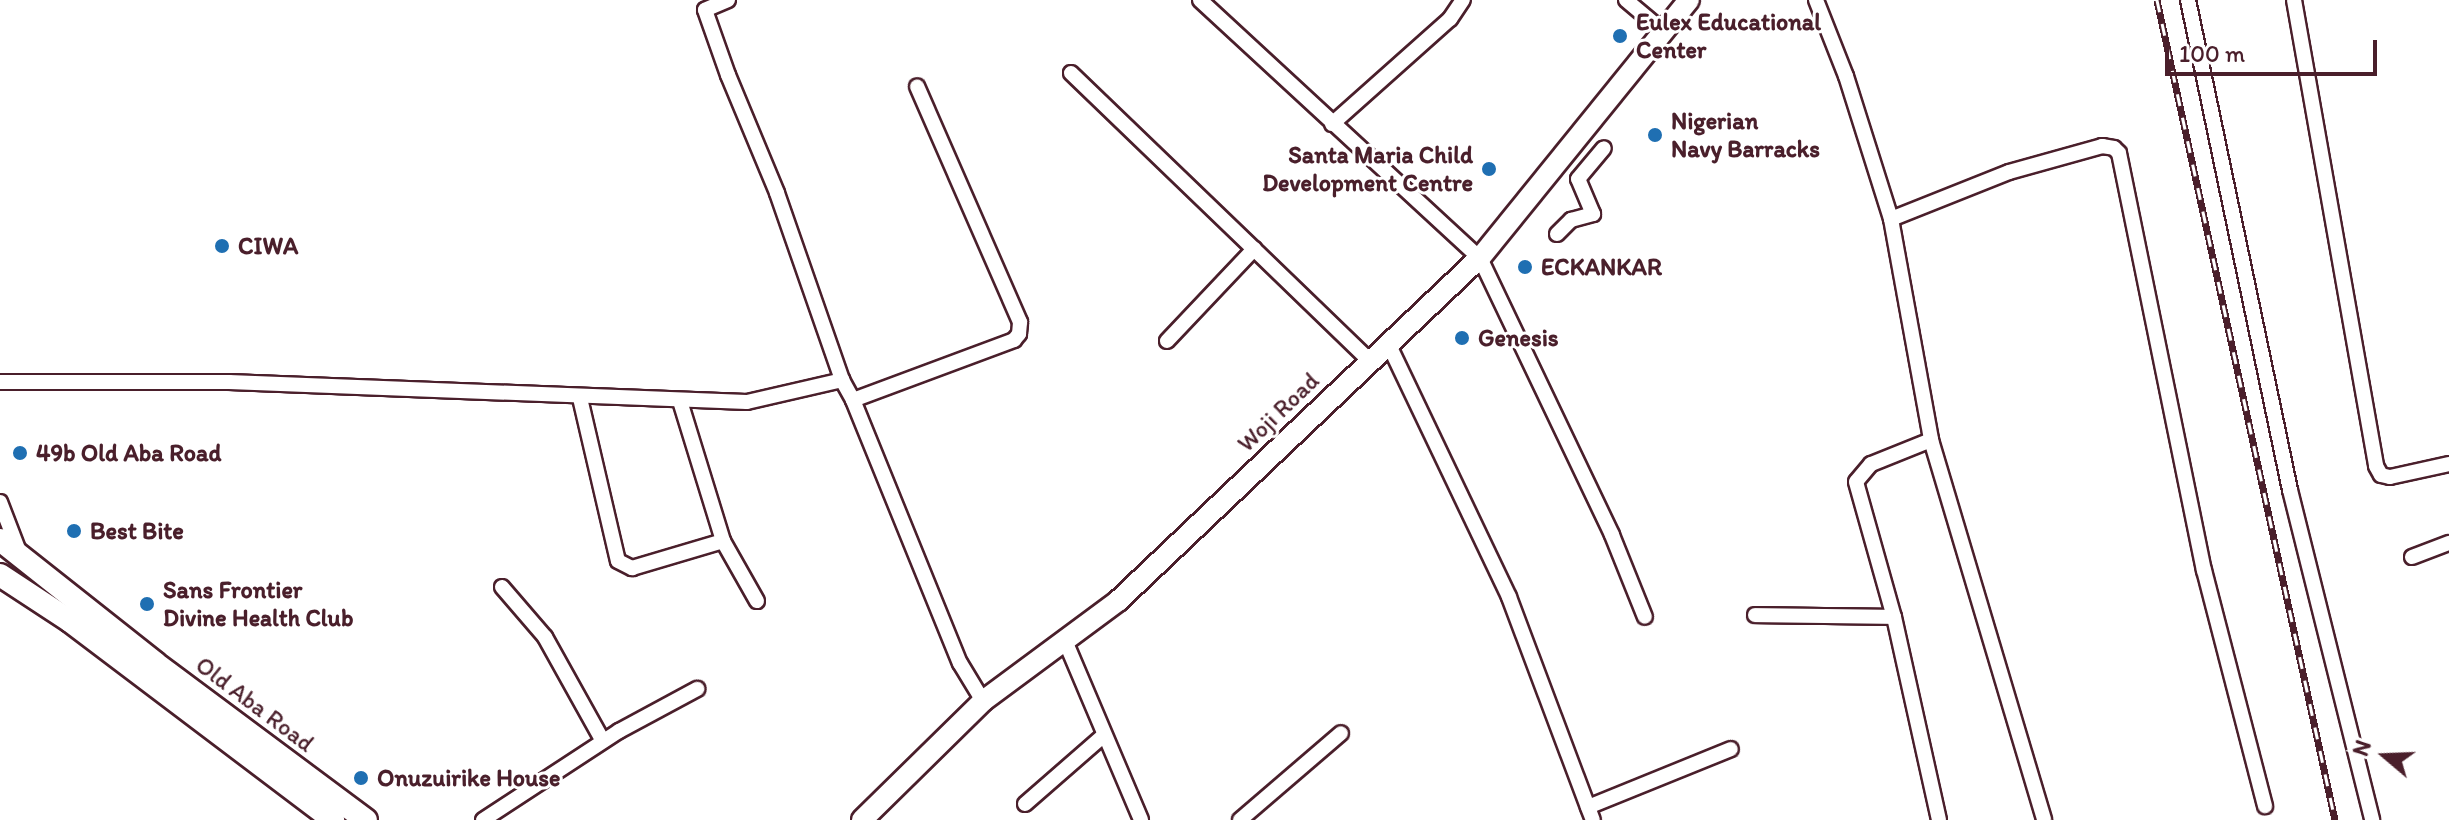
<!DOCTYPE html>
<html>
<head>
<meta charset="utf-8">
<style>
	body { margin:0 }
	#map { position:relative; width:2449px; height:820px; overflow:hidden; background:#fff; font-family:Itim,sans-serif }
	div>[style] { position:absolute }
	.roads { filter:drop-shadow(2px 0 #4a1f2b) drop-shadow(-2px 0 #4a1f2b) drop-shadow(0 2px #4a1f2b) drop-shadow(0 -2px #4a1f2b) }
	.street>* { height:14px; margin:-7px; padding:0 7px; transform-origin:7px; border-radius:7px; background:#fff }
	.secondary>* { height:20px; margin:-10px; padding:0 10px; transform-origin:10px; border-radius:10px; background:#fff }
	.primary>* { height:22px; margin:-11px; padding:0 11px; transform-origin:11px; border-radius:11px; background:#fff }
	.rail>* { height:7px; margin-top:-3.5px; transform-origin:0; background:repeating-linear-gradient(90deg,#fff 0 12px,#4a1f2b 0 24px); box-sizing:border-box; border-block:2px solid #4a1f2b }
	.dots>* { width:22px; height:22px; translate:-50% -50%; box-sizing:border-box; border:4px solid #fff; border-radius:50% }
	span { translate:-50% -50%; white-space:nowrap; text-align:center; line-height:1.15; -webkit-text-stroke:6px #fff; paint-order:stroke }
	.poi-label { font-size:24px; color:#4a1f2b; font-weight:700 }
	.left { translate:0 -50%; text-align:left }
	.right { translate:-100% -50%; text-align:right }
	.street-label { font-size:24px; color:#4a1f2b }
	.north { position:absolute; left:2345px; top:716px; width:80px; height:80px; -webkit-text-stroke:6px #fff; paint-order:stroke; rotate:289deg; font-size:22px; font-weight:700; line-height:32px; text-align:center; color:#4a1f2b }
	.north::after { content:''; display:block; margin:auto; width:28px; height:36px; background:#4a1f2b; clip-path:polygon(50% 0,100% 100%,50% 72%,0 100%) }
	.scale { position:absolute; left:2165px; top:40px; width:212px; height:36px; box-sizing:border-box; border:4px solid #4a1f2b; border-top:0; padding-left:10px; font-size:24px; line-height:28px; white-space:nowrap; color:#4a1f2b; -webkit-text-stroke:6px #fff; paint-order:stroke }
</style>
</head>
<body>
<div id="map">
	<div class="roads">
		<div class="street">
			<i style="left:728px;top:0;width:25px;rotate:157deg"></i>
			<i style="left:705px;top:10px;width:69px;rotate:70.5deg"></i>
			<i style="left:728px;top:75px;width:128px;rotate:67.4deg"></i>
			<i style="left:777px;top:193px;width:198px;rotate:70.8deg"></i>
			<i style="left:842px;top:380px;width:23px;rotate:61deg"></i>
			<i style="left:853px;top:400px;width:284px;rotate:67.9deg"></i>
			<i style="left:960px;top:663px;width:44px;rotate:58.8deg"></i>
			<i style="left:1200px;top:0;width:381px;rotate:42.7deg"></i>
			<i style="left:1480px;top:258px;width:307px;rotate:64.5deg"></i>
			<i style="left:1612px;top:535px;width:88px;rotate:68.1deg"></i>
			<i style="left:1626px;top:0;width:50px;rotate:40.1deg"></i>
			<i style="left:1816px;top:0;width:82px;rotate:68.5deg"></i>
			<i style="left:1846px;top:76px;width:150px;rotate:72.5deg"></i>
			<i style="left:1891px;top:219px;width:225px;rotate:79.7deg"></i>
			<i style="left:1931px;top:440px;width:396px;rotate:73.4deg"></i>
			<i style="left:2188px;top:0;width:501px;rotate:78.24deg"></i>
			<i style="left:2290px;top:490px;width:340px;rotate:76deg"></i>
			<i style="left:2294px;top:0;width:473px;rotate:80deg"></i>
			<i style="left:2376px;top:466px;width:10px;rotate:61deg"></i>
			<i style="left:2381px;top:475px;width:9px;rotate:13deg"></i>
			<i style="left:2390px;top:477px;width:60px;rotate:-12.4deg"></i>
			<i style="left:1071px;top:73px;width:254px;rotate:43.9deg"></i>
			<i style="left:1332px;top:124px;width:158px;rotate:-41.7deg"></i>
			<i style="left:1450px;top:19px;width:23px;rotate:-56deg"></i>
			<i style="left:1891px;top:219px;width:127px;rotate:-21.7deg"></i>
			<i style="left:2009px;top:172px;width:97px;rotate:-15.6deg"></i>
			<i style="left:2102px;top:146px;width:12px;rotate:9deg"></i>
			<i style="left:2114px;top:148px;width:7px;rotate:45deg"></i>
			<i style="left:2119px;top:153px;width:426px;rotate:78.5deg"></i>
			<i style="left:2204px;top:570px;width:244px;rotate:75.5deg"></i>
			<i style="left:1557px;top:234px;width:20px;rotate:-45deg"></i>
			<i style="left:1571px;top:220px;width:23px;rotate:-15deg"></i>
			<i style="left:1593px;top:214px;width:38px;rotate:-113deg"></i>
			<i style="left:1578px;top:179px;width:40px;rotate:-50deg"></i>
			<i style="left:1167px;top:341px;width:127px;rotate:-46.6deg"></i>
			<i style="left:1254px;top:249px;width:161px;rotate:44deg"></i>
			<i style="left:1388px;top:343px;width:281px;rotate:64.5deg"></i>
			<i style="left:1509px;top:597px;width:238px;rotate:69.4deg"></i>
			<i style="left:0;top:382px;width:229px"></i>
			<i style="left:229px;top:382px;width:518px;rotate:2.21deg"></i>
			<i style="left:747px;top:402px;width:98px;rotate:-13deg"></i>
			<i style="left:580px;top:398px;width:167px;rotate:76.9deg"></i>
			<i style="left:618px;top:561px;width:16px;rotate:27deg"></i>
			<i style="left:632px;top:568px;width:95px;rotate:-16.5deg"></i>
			<i style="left:853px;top:400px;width:172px;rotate:-20.4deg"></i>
			<i style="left:1014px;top:340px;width:8px;rotate:-50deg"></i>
			<i style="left:1019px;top:334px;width:12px;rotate:-85deg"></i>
			<i style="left:1020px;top:322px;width:257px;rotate:-113.6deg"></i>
			<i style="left:680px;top:401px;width:146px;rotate:72.9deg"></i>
			<i style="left:723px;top:541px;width:69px;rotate:60.5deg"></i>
			<i style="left:1931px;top:440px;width:65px;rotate:158.2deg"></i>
			<i style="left:1871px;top:464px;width:23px;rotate:130deg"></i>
			<i style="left:1856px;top:482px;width:140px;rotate:74.3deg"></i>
			<i style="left:1894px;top:617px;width:208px;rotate:77.5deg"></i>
			<i style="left:0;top:502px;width:56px;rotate:69deg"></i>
			<i style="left:2412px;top:557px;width:40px;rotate:-21deg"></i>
			<i style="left:502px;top:587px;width:66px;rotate:49.3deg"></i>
			<i style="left:545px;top:637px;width:119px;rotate:60.9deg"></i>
			<i style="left:1755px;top:615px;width:139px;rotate:0.8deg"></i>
			<i style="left:1066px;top:643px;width:192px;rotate:67deg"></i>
			<i style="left:1025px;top:804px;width:105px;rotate:-41.1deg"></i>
			<i style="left:1588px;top:807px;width:154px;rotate:-22.1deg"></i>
			<i style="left:483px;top:820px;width:163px;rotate:-33.2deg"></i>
			<i style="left:619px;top:731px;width:89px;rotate:-28.3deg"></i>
			<i style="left:1240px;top:820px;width:133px;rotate:-40.7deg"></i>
		</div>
		<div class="secondary">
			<i style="left:862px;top:820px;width:170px;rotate:-44.5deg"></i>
			<i style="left:983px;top:701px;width:168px;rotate:-36.5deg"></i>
			<i style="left:1118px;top:601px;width:499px;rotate:-43.5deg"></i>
			<i style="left:1480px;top:258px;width:332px;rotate:-51deg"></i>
		</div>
		<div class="primary">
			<i style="left:0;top:540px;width:198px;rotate:38.4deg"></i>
			<i style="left:155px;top:663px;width:263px;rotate:36.7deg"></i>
			<i style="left:0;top:575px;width:84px;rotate:33.3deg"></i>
			<i style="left:70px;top:621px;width:330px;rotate:37.1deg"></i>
		</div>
	</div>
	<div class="rail">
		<i style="left:2157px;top:0;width:839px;rotate:77.75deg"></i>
	</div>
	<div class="dots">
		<i style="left:1620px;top:36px;background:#1f6fb2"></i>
		<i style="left:1655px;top:135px;background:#1f6fb2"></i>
		<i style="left:1489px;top:169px;background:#1f6fb2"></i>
		<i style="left:222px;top:246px;background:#1f6fb2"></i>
		<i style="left:1525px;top:267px;background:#1f6fb2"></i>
		<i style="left:1462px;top:338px;background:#1f6fb2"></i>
		<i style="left:20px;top:453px;background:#1f6fb2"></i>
		<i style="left:74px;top:531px;background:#1f6fb2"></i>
		<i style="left:147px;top:604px;background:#1f6fb2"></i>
		<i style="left:361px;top:778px;background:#1f6fb2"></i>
	</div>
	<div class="poi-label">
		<span class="left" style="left:1636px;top:36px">Eulex Educational<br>Center</span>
		<span class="left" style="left:1671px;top:135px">Nigerian<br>Navy Barracks</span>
		<span class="right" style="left:1473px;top:169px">Santa Maria Child<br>Development Centre</span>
		<span class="left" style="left:238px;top:246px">CIWA</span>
		<span class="left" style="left:1541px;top:267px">ECKANKAR</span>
		<span class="left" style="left:1478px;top:338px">Genesis</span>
		<span class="left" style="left:36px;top:453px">49b Old Aba Road</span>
		<span class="left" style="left:90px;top:531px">Best Bite</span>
		<span class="left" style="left:163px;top:604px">Sans Frontier<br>Divine Health Club</span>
		<span class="left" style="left:377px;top:778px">Onuzuirike House</span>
	</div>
	<div class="street-label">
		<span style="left:1278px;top:412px;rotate:-44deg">Woji Road</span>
		<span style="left:255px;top:704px;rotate:37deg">Old Aba Road</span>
	</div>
	<div class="north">N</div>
	<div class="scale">100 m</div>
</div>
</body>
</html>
